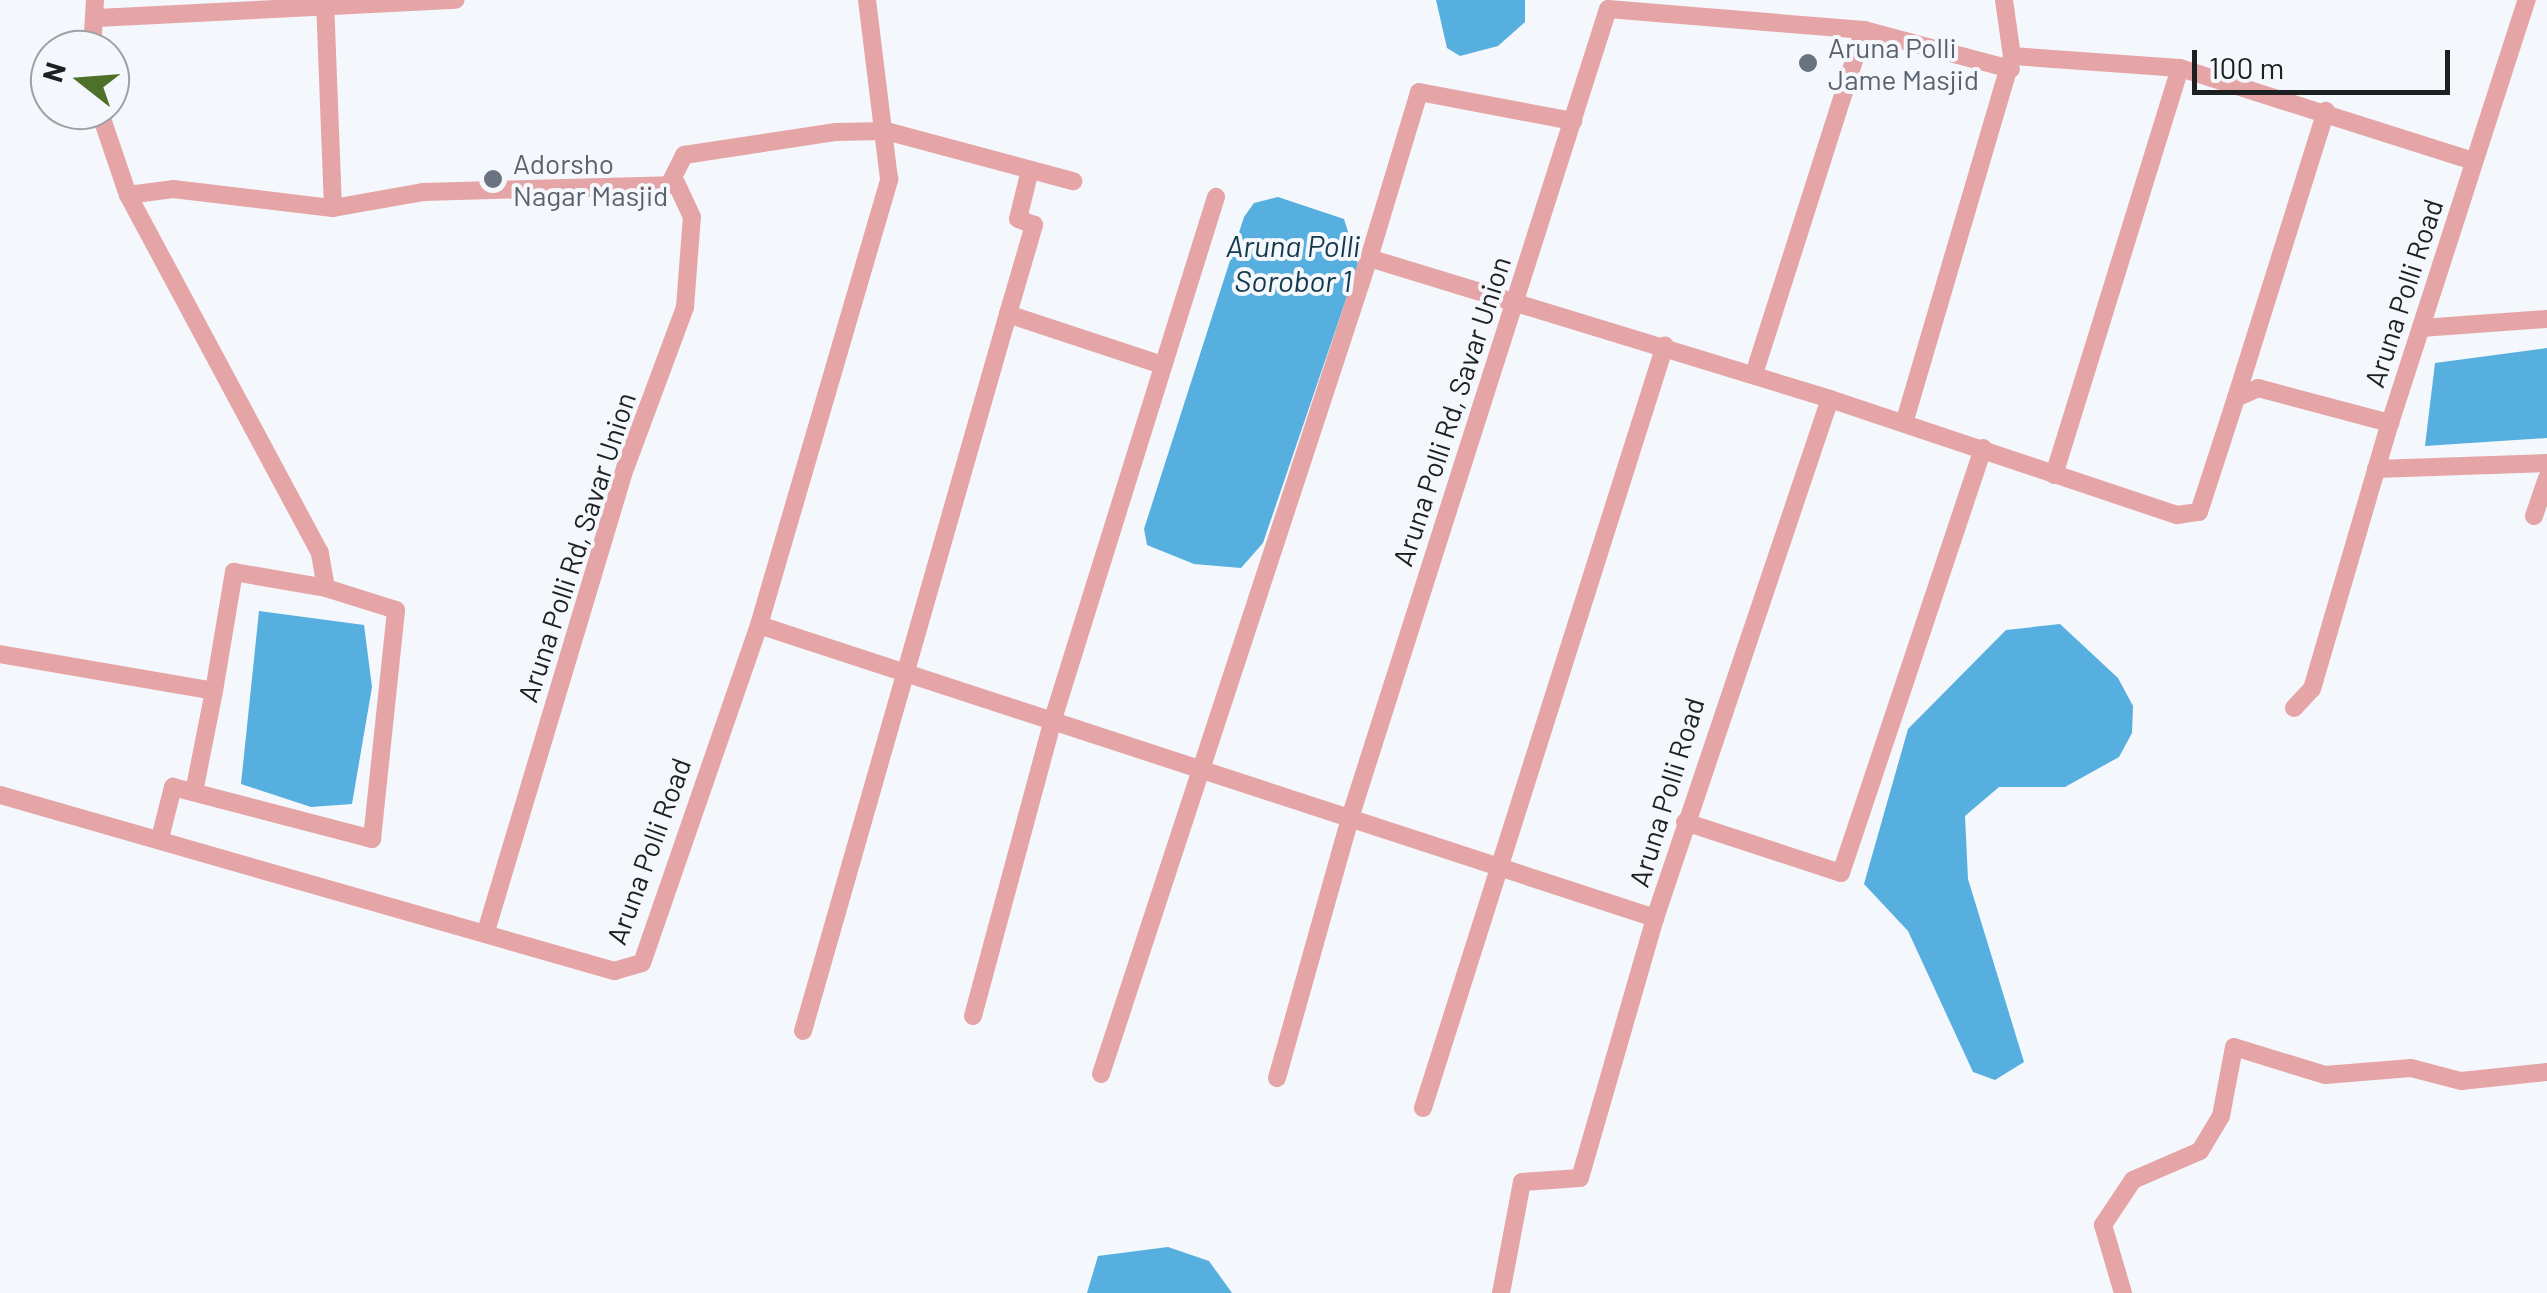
<!DOCTYPE html>
<html>
<head>
<meta charset="utf-8">
<style>
	body { margin:0 }
	#map { position:relative; width:2547px; height:1293px; overflow:hidden; background:#f4f7fb; font-family:Barlow,sans-serif }
	div>[style] { position:absolute }
	.water>* { inset:0; background:#56afde }
	.street>* { height:18px; margin:-9px; padding:0 9px; transform-origin:9px; border-radius:9px; background:#e5a5a7 }
	.dots>* { width:28px; height:28px; translate:-50% -50%; box-sizing:border-box; border:5px solid #f4f7fb; border-radius:50% }
	span { translate:-50% -50%; white-space:nowrap; text-align:center; line-height:1.15; -webkit-text-stroke:8px #f4f7fb; paint-order:stroke }
	.worship-label { font-size:28px; color:#5b616d }
	.left { translate:0 -50%; text-align:left }
	.street-label { font-size:28px; color:#1e1f20 }
	.water-label { font-size:30px; color:#12394d; font-style:italic }
	.north { position:absolute; left:30px; top:30px; width:100px; height:100px; box-sizing:border-box; background:#f4f7fb; border:2px solid #9ea1a3; border-radius:50%; rotate:287deg; font-size:28px; font-weight:700; line-height:40px; text-align:center; color:#1e1f20 }
	.north::after { content:''; display:block; margin:auto; width:35px; height:45px; background:#4e7129; clip-path:polygon(50% 0,100% 100%,50% 72%,0 100%) }
	.scale { position:absolute; left:2192px; top:50px; width:258px; height:45px; box-sizing:border-box; border:5px solid #1e1f20; border-top:0; padding-left:12px; font-size:30px; line-height:35px; white-space:nowrap; color:#1e1f20; -webkit-text-stroke:8px #f4f7fb; paint-order:stroke }
</style>
</head>
<body>
<div id="map">
	<div class="water">
		<i style="clip-path:polygon(1436px 0,1525px 0,1525px 22px,1498px 46px,1460px 56px,1447px 48px)"></i>
		<i style="clip-path:polygon(1278px 197px,1344px 219px,1358px 264px,1263px 543px,1241px 568px,1194px 564px,1147px 545px,1144px 529px,1244px 217px,1254px 203px)"></i>
		<i style="clip-path:polygon(2547px 348px,2547px 438px,2425px 446px,2435px 363px)"></i>
		<i style="clip-path:polygon(259px 611px,364px 625px,372px 687px,352px 804px,311px 807px,241px 784px)"></i>
		<i style="clip-path:polygon(2060px 624px,2118px 678px,2133px 706px,2132px 733px,2119px 757px,2065px 787px,1999px 787px,1965px 816px,1968px 879px,2024px 1062px,1995px 1080px,1973px 1072px,1908px 931px,1864px 884px,1908px 729px,2006px 630px)"></i>
		<i style="clip-path:polygon(1168px 1247px,1209px 1261px,1232px 1293px,1087px 1293px,1098px 1256px)"></i>
	</div>
	<div class="street">
		<i style="left:325px;top:0;width:208px;rotate:87.8deg"></i>
		<i style="left:333px;top:208px;width:91px;rotate:-10.1deg"></i>
		<i style="left:423px;top:192px;width:246px;rotate:-1.6deg"></i>
		<i style="left:669px;top:185px;width:34px;rotate:-63deg"></i>
		<i style="left:684px;top:155px;width:154px;rotate:-8.6deg"></i>
		<i style="left:836px;top:132px;width:50px;rotate:-1.1deg"></i>
		<i style="left:886px;top:131px;width:194px;rotate:15deg"></i>
		<i style="left:2004px;top:0;width:57px;rotate:81.9deg"></i>
		<i style="left:97px;top:18px;width:359px;rotate:-2.9deg"></i>
		<i style="left:92px;top:50px;width:50px;rotate:-86.6deg"></i>
		<i style="left:128px;top:195px;width:45px;rotate:-7.6deg"></i>
		<i style="left:173px;top:189px;width:161px;rotate:6.8deg"></i>
		<i style="left:1369px;top:258px;width:173px;rotate:-73.2deg"></i>
		<i style="left:1419px;top:92px;width:157px;rotate:10.7deg"></i>
		<i style="left:1008px;top:314px;width:93px;rotate:-73.7deg"></i>
		<i style="left:1034px;top:225px;width:17px;rotate:-159deg"></i>
		<i style="left:1018px;top:219px;width:50px;rotate:-76.2deg"></i>
		<i style="left:2421px;top:328px;width:126px;rotate:-4.1deg"></i>
		<i style="left:1754px;top:374px;width:361px;rotate:-72.3deg"></i>
		<i style="left:1864px;top:30px;width:152px;rotate:14.9deg"></i>
		<i style="left:2236px;top:398px;width:301px;rotate:-72.6deg"></i>
		<i style="left:1905px;top:420px;width:379px;rotate:-73.6deg"></i>
		<i style="left:2012px;top:56px;width:168px;rotate:4.1deg"></i>
		<i style="left:2180px;top:68px;width:308px;rotate:17.6deg"></i>
		<i style="left:2376px;top:469px;width:171px;rotate:-2deg"></i>
		<i style="left:2054px;top:475px;width:426px;rotate:-72.8deg"></i>
		<i style="left:2534px;top:516px;width:40px;rotate:-71.1deg"></i>
		<i style="left:759px;top:625px;width:465px;rotate:-73.7deg"></i>
		<i style="left:889px;top:179px;width:180px;rotate:-97deg"></i>
		<i style="left:0;top:654px;width:217px;rotate:9.8deg"></i>
		<i style="left:214px;top:691px;width:121px;rotate:-80.5deg"></i>
		<i style="left:234px;top:572px;width:93px;rotate:9.9deg"></i>
		<i style="left:326px;top:588px;width:36px;rotate:-100deg"></i>
		<i style="left:320px;top:553px;width:406px;rotate:-118.2deg"></i>
		<i style="left:128px;top:195px;width:90px;rotate:-108.8deg"></i>
		<i style="left:2294px;top:708px;width:26px;rotate:-47deg"></i>
		<i style="left:2312px;top:689px;width:277px;rotate:-73.7deg"></i>
		<i style="left:194px;top:792px;width:103px;rotate:-78.8deg"></i>
		<i style="left:0;top:795px;width:639px;rotate:15.99deg"></i>
		<i style="left:614px;top:971px;width:29px;rotate:-16deg"></i>
		<i style="left:642px;top:963px;width:358px;rotate:-70.9deg"></i>
		<i style="left:759px;top:625px;width:943px;rotate:18.11deg"></i>
		<i style="left:1655px;top:918px;width:548px;rotate:-71.37deg"></i>
		<i style="left:1830px;top:399px;width:366px;rotate:18.5deg"></i>
		<i style="left:2177px;top:515px;width:22px;rotate:-8deg"></i>
		<i style="left:2199px;top:512px;width:120px;rotate:-72deg"></i>
		<i style="left:2236px;top:398px;width:24px;rotate:-24deg"></i>
		<i style="left:2258px;top:388px;width:137px;rotate:14.9deg"></i>
		<i style="left:2390px;top:423px;width:445px;rotate:-72.1deg"></i>
		<i style="left:1685px;top:822px;width:164px;rotate:18.1deg"></i>
		<i style="left:1841px;top:873px;width:448px;rotate:-71.5deg"></i>
		<i style="left:160px;top:838px;width:53px;rotate:-75.7deg"></i>
		<i style="left:173px;top:787px;width:206px;rotate:14.6deg"></i>
		<i style="left:372px;top:839px;width:230px;rotate:-84deg"></i>
		<i style="left:396px;top:610px;width:73px;rotate:-162.6deg"></i>
		<i style="left:487px;top:928px;width:482px;rotate:-73.3deg"></i>
		<i style="left:626px;top:466px;width:170px;rotate:-69.6deg"></i>
		<i style="left:685px;top:307px;width:90px;rotate:-85.6deg"></i>
		<i style="left:692px;top:217px;width:38px;rotate:-115deg"></i>
		<i style="left:973px;top:1016px;width:308px;rotate:-74.9deg"></i>
		<i style="left:1053px;top:719px;width:547px;rotate:-72.66deg"></i>
		<i style="left:803px;top:1031px;width:746px;rotate:-74.04deg"></i>
		<i style="left:1008px;top:314px;width:162px;rotate:18.3deg"></i>
		<i style="left:1101px;top:1074px;width:859px;rotate:-71.82deg"></i>
		<i style="left:1369px;top:258px;width:482px;rotate:17deg"></i>
		<i style="left:1277px;top:1078px;width:267px;rotate:-74.3deg"></i>
		<i style="left:1349px;top:821px;width:852px;rotate:-72.31deg"></i>
		<i style="left:1608px;top:9px;width:257px;rotate:4.7deg"></i>
		<i style="left:1423px;top:1108px;width:800px;rotate:-72.4deg"></i>
		<i style="left:1501px;top:1293px;width:113px;rotate:-79.3deg"></i>
		<i style="left:1522px;top:1182px;width:58px;rotate:-3.9deg"></i>
		<i style="left:1580px;top:1178px;width:271px;rotate:-73.9deg"></i>
		<i style="left:2123px;top:1293px;width:71px;rotate:-106.4deg"></i>
		<i style="left:2103px;top:1225px;width:54px;rotate:-56.3deg"></i>
		<i style="left:2133px;top:1180px;width:73px;rotate:-23.4deg"></i>
		<i style="left:2200px;top:1151px;width:41px;rotate:-59deg"></i>
		<i style="left:2221px;top:1116px;width:70px;rotate:-79.3deg"></i>
		<i style="left:2234px;top:1047px;width:95px;rotate:17.1deg"></i>
		<i style="left:2325px;top:1075px;width:86px;rotate:-4.7deg"></i>
		<i style="left:2411px;top:1068px;width:52px;rotate:14.6deg"></i>
		<i style="left:2461px;top:1081px;width:86px;rotate:-6deg"></i>
	</div>
	<div class="dots">
		<i style="left:1808px;top:63px;background:#6b7280"></i>
		<i style="left:493px;top:179px;background:#6b7280"></i>
	</div>
	<div class="worship-label">
		<span class="left" style="left:1828px;top:63px">Aruna Polli<br>Jame Masjid</span>
		<span class="left" style="left:513px;top:179px">Adorsho<br>Nagar Masjid</span>
	</div>
	<div class="street-label">
		<span style="left:2403px;top:293px;rotate:-72deg">Aruna Polli Road</span>
		<span style="left:1451px;top:411px;rotate:-72deg">Aruna Polli Rd, Savar Union</span>
		<span style="left:576px;top:547px;rotate:-72deg">Aruna Polli Rd, Savar Union</span>
		<span style="left:1666px;top:792px;rotate:-73deg">Aruna Polli Road</span>
		<span style="left:648px;top:851px;rotate:-70deg">Aruna Polli Road</span>
	</div>
	<div class="water-label">
		<span style="left:1293px;top:262px">Aruna Polli<br>Sorobor 1</span>
	</div>
	<div class="north">N</div>
	<div class="scale">100 m</div>
</div>
</body>
</html>
